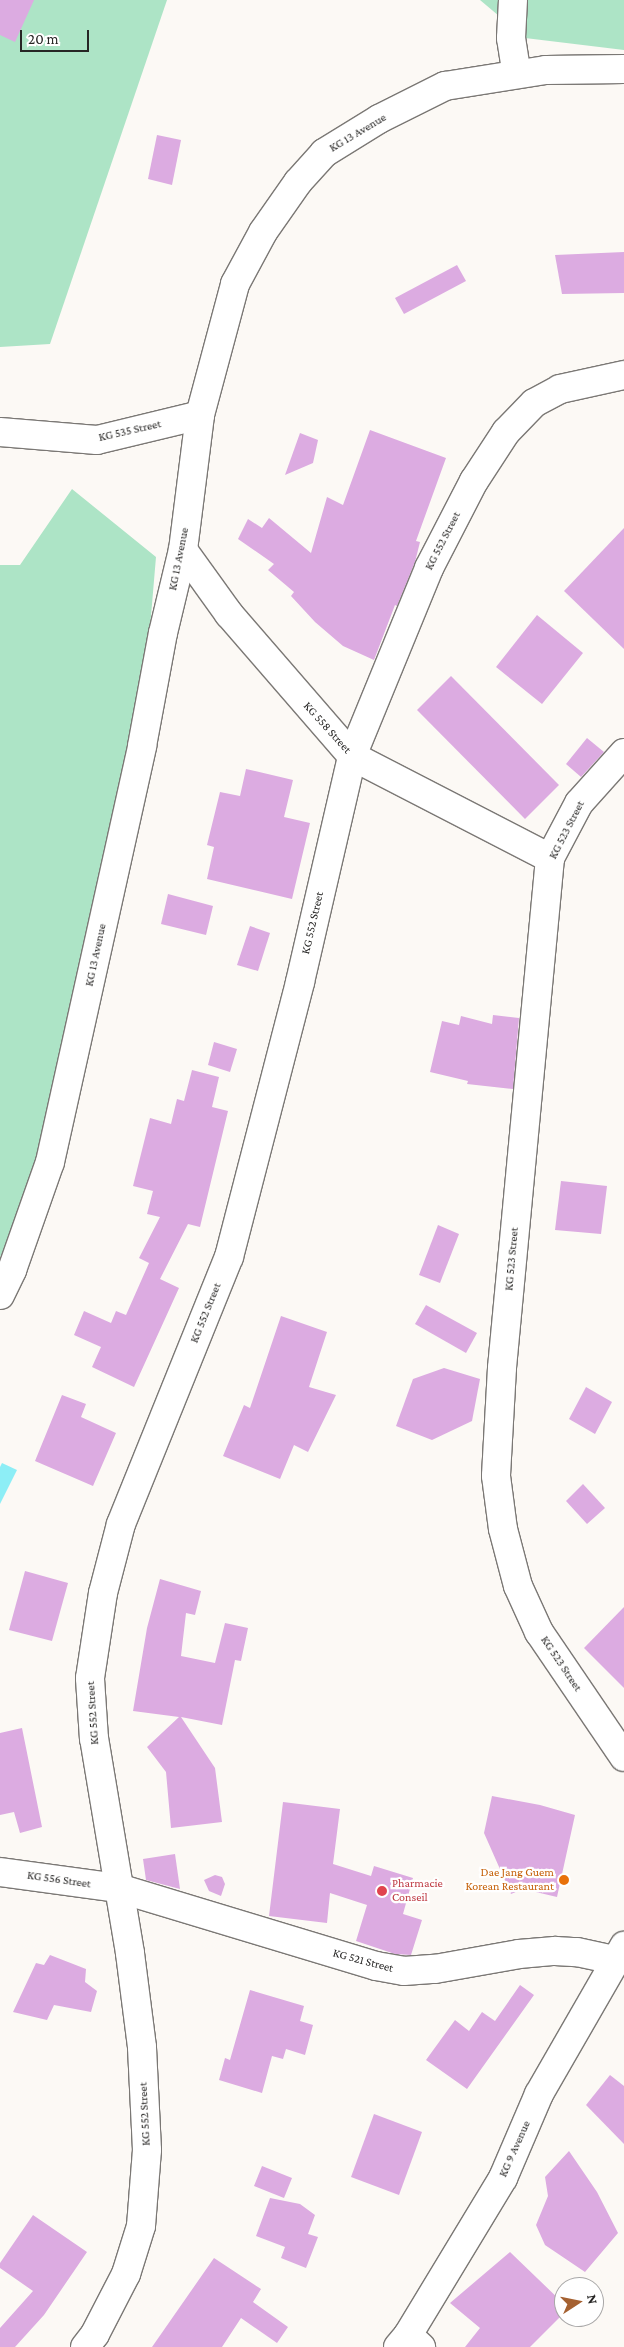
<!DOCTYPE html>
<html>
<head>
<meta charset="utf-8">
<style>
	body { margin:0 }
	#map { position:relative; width:624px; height:2347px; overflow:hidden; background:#fcf9f5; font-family:"Crimson Pro",serif }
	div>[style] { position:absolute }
	.green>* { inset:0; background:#ade4c6 }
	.water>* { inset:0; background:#8deef6 }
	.building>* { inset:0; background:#dcabe1 }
	.roads { filter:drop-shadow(1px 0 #7b7875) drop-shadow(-1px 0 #7b7875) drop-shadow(0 1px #7b7875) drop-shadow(0 -1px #7b7875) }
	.minor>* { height:28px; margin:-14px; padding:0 14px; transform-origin:14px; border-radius:14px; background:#fff }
	.major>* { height:28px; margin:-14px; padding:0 14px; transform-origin:14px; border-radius:14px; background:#fff }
	.dots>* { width:14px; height:14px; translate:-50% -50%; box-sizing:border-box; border:2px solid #fff; border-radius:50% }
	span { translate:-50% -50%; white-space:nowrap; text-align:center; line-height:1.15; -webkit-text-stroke:4.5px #fff; paint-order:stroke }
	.street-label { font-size:12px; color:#272625 }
	.food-label { font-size:12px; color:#c56008 }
	.right { translate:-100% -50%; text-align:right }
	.health-label { font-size:12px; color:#be3a42 }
	.left { translate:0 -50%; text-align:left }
	.north { position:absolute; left:554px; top:2277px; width:50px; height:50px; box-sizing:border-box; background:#fff; border:1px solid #a9a8a8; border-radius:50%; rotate:79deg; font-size:14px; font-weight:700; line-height:20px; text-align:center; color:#272625 }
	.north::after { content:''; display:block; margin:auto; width:18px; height:22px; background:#a56131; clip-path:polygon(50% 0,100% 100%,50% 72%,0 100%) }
	.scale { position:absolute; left:20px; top:30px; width:69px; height:22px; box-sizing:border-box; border:2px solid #272625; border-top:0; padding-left:6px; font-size:15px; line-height:18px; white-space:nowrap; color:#272625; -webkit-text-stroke:4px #fff; paint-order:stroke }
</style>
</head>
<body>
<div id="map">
	<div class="green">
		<i style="clip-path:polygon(0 0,167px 0,50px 344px,0 347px)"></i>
		<i style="clip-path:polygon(480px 0,624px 0,624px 50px,525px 38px)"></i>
		<i style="clip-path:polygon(72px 489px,156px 557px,142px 722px,23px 1212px,0 1257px,0 565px,20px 565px)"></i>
	</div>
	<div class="water">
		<i style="clip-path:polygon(2px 1463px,17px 1470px,0 1504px,0 1467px)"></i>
	</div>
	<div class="building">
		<i style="clip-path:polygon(0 0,34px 0,15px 42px,0 35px)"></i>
		<i style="clip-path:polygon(157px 135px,181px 140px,172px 185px,148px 179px)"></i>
		<i style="clip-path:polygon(624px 252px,624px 293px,562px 294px,555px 255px)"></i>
		<i style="clip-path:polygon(457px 265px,466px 281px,404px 314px,395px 298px)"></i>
		<i style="clip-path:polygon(370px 430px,446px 458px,416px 541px,420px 542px,415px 562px,397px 606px,395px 605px,374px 660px,343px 646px,315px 622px,291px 596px,294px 592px,268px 570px,274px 564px,238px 539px,248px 519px,262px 528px,269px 518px,311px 553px,327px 497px,343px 505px)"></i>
		<i style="clip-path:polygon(300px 433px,318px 440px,313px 463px,285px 475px)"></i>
		<i style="clip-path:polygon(624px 528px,624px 649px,564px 591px)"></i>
		<i style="clip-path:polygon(537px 615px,583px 653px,542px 704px,496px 667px)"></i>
		<i style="clip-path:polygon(451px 676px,559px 785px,525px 819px,417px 710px)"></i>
		<i style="clip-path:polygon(587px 738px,604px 752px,581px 777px,566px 764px)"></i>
		<i style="clip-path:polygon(246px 769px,293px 780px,284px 817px,310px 823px,292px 899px,207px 879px,214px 847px,207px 845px,220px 792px,240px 796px)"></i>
		<i style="clip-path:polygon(168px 894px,213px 906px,206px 935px,161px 924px)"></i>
		<i style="clip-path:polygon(250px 926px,270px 933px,258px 971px,237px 965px)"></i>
		<i style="clip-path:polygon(493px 1015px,519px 1018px,513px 1089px,467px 1084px,468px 1081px,430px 1072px,442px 1021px,459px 1025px,461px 1016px,492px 1024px)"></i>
		<i style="clip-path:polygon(214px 1042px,237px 1049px,230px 1072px,208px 1065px)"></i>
		<i style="clip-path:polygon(192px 1070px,219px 1077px,212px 1107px,228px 1111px,200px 1227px,188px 1224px,160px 1279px,179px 1288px,134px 1387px,92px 1367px,101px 1347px,74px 1335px,84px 1311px,111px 1323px,116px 1311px,126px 1315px,149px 1263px,139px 1258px,160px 1217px,147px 1214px,153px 1191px,133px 1186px,150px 1118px,171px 1124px,177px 1099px,184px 1101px)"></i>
		<i style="clip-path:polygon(561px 1181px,607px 1186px,601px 1234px,555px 1230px)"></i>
		<i style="clip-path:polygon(438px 1225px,459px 1234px,440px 1283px,419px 1275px)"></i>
		<i style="clip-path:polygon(426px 1305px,477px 1333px,466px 1353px,415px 1324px)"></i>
		<i style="clip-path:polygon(281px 1316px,327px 1332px,309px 1387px,336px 1395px,308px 1452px,294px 1445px,280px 1479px,223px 1456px,244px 1405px,250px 1408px)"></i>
		<i style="clip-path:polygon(444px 1368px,480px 1379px,472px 1421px,432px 1440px,396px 1426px,413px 1379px)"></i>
		<i style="clip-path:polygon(586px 1387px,612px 1402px,595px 1434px,569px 1419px)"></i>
		<i style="clip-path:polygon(62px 1395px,86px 1404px,81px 1417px,116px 1433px,93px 1486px,35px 1461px)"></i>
		<i style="clip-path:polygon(583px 1484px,605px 1508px,587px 1524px,566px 1501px)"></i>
		<i style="clip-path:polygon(25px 1571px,68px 1583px,52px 1641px,9px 1630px)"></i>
		<i style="clip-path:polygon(160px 1579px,201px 1591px,195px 1615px,186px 1613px,181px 1656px,215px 1663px,225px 1623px,248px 1628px,241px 1661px,235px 1660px,222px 1725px,181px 1717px,215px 1768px,222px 1822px,171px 1828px,166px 1772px,147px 1747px,179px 1717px,133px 1711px,147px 1628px)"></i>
		<i style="clip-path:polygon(624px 1607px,624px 1688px,584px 1648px)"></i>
		<i style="clip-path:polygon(22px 1728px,42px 1827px,20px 1833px,14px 1812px,0 1815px,0 1733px)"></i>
		<i style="clip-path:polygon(492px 1796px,540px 1805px,575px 1815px,557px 1897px,523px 1889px,511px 1894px,484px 1833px)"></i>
		<i style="clip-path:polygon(283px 1802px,340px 1809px,333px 1864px,371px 1876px,374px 1866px,413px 1878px,403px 1914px,422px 1920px,411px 1955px,395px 1954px,356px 1941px,367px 1905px,330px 1893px,327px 1923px,269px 1916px)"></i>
		<i style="clip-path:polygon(175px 1854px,180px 1889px,146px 1880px,143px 1859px)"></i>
		<i style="clip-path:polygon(215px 1875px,222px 1877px,225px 1884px,221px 1896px,209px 1891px,204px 1880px)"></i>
		<i style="clip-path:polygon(50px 1955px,86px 1969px,85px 1982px,97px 1991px,91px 2012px,54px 2005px,47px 2020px,13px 2012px,36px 1963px,44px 1965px)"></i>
		<i style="clip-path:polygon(520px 1985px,534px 1995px,467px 2089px,426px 2060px,455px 2020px,469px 2031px,482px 2012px,495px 2021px)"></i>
		<i style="clip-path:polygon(250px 1990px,304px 2006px,300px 2021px,313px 2025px,305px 2055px,286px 2049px,283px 2059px,272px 2056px,262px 2093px,219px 2080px,225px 2058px,230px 2060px)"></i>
		<i style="clip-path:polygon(610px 2075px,624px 2086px,624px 2144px,586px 2105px)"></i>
		<i style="clip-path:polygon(374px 2114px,422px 2132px,399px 2195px,351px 2177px)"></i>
		<i style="clip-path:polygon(569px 2151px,597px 2192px,618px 2233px,585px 2272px,545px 2245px,536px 2225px,548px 2196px,545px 2177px)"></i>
		<i style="clip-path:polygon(262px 2166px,292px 2178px,284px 2198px,254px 2186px)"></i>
		<i style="clip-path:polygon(270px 2198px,300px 2204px,315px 2215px,308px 2234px,318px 2237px,306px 2268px,281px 2258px,285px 2247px,256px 2236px)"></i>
		<i style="clip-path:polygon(33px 2215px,87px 2252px,44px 2315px,15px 2347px,0 2347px,0 2328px,33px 2291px,0 2268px,0 2263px)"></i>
		<i style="clip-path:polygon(510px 2252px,564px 2304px,564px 2313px,530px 2347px,465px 2347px,480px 2328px,450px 2303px)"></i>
		<i style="clip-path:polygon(214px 2258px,261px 2289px,253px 2302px,288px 2327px,277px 2343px,241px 2318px,222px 2347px,152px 2347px)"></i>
	</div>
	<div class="roads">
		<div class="minor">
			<i style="left:513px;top:0;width:38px;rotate:93deg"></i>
			<i style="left:511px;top:38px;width:36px;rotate:81deg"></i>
			<i style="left:0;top:432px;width:97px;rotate:4.7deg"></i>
			<i style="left:97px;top:440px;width:106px;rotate:-13.6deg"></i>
			<i style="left:183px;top:550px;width:79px;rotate:54.3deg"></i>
			<i style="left:229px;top:614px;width:188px;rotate:49.1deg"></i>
			<i style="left:352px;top:756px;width:223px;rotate:27.3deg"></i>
			<i style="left:624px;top:753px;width:67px;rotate:132deg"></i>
			<i style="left:579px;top:803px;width:62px;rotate:117.8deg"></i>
			<i style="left:550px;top:858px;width:512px;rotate:95.38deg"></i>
			<i style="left:502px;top:1368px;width:108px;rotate:93.2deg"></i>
			<i style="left:496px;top:1476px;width:53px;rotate:82.5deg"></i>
			<i style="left:503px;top:1529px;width:59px;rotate:75.3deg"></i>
			<i style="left:518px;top:1586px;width:51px;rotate:65.5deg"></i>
			<i style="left:539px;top:1632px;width:151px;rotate:55.8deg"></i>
			<i style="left:0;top:1295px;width:28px;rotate:-64deg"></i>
			<i style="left:12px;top:1270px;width:114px;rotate:-70.6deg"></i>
			<i style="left:50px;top:1162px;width:426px;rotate:-77.5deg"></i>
			<i style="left:142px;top:746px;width:115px;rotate:-79.5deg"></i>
			<i style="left:163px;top:633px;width:85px;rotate:-76.5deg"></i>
			<i style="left:183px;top:550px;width:136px;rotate:-82.8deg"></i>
			<i style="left:200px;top:415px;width:136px;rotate:-75deg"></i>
			<i style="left:235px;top:284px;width:59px;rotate:-61.7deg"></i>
			<i style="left:263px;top:232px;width:61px;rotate:-55deg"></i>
			<i style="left:298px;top:182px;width:39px;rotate:-48deg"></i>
			<i style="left:324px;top:153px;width:65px;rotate:-31.7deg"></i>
			<i style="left:379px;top:119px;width:74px;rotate:-26.6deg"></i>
			<i style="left:445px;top:86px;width:102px;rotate:-9deg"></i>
			<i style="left:546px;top:70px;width:78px;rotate:-0.7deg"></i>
			<i style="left:0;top:1872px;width:119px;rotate:7.7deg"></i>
			<i style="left:118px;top:1888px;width:270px;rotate:16.8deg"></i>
			<i style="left:376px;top:1966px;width:28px;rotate:10deg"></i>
			<i style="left:404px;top:1971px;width:31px;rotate:-4deg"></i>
			<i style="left:435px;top:1969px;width:85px;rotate:-10.1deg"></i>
			<i style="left:519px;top:1954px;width:36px;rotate:-5deg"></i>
			<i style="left:555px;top:1951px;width:22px;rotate:3deg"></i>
			<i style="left:577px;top:1952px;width:39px;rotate:12deg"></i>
			<i style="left:408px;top:2335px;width:18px;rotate:43deg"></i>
			<i style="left:85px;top:2347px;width:16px;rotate:-52deg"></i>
			<i style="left:95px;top:2334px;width:68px;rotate:-62.7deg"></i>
			<i style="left:126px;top:2274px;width:50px;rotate:-72.6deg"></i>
			<i style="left:141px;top:2226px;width:76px;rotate:-85.5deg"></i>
			<i style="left:147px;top:2150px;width:103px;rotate:-92.8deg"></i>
			<i style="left:142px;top:2047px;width:95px;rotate:-97.3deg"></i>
			<i style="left:130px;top:1953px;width:217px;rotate:-99.5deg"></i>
			<i style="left:94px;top:1739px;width:61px;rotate:-93.8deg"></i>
			<i style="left:90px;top:1678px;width:86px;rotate:-81.3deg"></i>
			<i style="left:103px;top:1593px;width:71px;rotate:-75.4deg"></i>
			<i style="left:121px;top:1524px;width:288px;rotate:-68deg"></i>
			<i style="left:229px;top:1257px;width:284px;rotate:-75.5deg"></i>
			<i style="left:300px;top:982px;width:232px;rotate:-77deg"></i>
			<i style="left:352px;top:756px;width:203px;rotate:-67.7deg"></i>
			<i style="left:429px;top:568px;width:98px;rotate:-62.7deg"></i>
			<i style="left:474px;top:481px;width:59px;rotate:-56.9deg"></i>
			<i style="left:506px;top:432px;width:40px;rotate:-46deg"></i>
			<i style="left:534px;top:403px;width:30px;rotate:-28deg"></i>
			<i style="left:560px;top:389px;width:66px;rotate:-12.3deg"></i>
		</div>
		<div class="major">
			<i style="left:398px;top:2347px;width:16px;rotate:-50deg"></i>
			<i style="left:408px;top:2335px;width:184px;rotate:-58.8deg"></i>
			<i style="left:503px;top:2178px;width:91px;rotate:-66.8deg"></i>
			<i style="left:539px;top:2094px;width:171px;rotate:-60.1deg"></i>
		</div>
	</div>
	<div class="dots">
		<i style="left:564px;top:1880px;background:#e8710a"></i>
		<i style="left:382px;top:1891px;background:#e0444e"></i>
	</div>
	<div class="street-label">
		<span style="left:358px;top:133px;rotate:-31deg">KG 13 Avenue</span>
		<span style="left:130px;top:431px;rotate:-13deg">KG 535 Street</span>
		<span style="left:443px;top:541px;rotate:-63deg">KG 552 Street</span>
		<span style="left:179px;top:559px;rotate:-79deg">KG 13 Avenue</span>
		<span style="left:327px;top:728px;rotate:48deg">KG 558 Street</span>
		<span style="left:567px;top:830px;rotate:-63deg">KG 523 Street</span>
		<span style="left:313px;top:923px;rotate:-77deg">KG 552 Street</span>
		<span style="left:96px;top:955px;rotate:-78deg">KG 13 Avenue</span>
		<span style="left:512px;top:1259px;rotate:-85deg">KG 523 Street</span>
		<span style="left:206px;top:1313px;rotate:-68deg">KG 552 Street</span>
		<span style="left:561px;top:1664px;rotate:56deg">KG 523 Street</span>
		<span style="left:93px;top:1713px;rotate:-94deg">KG 552 Street</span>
		<span style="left:59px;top:1880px;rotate:8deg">KG 556 Street</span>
		<span style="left:363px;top:1961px;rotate:15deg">KG 521 Street</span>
		<span style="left:145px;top:2114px;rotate:-93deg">KG 552 Street</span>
		<span style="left:515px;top:2149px;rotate:-66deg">KG 9 Avenue</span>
	</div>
	<div class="food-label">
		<span class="right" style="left:554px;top:1880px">Dae Jang Guem<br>Korean Restaurant</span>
	</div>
	<div class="health-label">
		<span class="left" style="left:392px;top:1891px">Pharmacie<br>Conseil</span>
	</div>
	<div class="north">N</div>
	<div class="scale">20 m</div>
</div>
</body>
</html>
